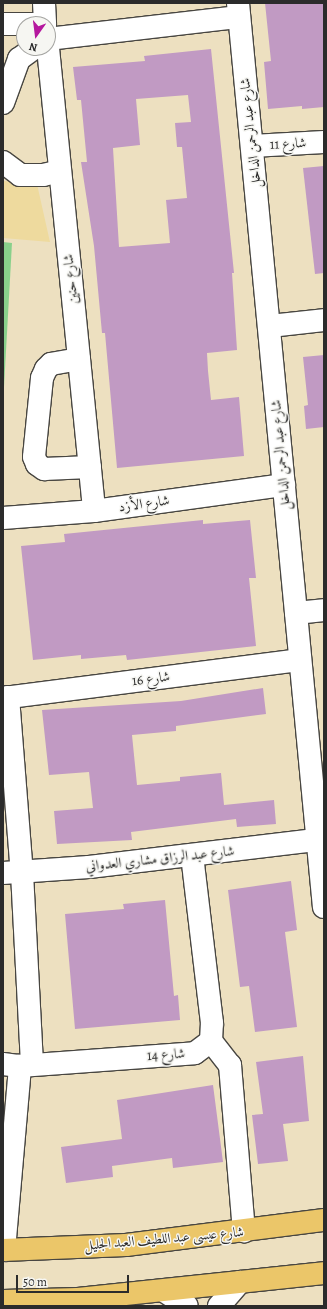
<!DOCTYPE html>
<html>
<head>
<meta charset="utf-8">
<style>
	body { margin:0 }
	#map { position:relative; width:327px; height:1309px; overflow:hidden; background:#ede0c0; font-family:Alegreya,Amiri,serif }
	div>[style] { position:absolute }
	.green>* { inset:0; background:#89d08b }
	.sand>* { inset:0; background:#eeda9e }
	.building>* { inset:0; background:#c19ac3 }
	.roads { filter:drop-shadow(1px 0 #484641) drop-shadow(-1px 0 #484641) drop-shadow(0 1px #484641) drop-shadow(0 -1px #484641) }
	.minor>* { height:22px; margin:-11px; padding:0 11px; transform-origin:11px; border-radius:11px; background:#fff }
	.major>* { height:22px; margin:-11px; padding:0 11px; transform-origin:11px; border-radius:11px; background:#ebc669 }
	span { translate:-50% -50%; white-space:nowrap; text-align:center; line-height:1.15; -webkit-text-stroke:3px #f6f6f2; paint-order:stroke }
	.street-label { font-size:14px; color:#2b2b2b }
	.frame { position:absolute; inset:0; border:4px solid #2b2b2b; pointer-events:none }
	.north { position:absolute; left:16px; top:16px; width:40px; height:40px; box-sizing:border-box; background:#f6f6f2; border:1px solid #a5a5a2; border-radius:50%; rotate:194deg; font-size:11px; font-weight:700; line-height:16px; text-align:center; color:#2b2b2b }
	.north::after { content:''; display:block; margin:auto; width:14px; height:18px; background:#b5179e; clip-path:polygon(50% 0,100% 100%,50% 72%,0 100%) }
	.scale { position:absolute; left:16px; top:1275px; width:113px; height:18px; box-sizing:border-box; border:2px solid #2b2b2b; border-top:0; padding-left:5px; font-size:12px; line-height:14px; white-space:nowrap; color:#2b2b2b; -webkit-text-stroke:3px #f6f6f2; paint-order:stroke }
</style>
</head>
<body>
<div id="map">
	<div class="green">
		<i style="clip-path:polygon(3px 242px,12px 243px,3px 405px)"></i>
	</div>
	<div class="sand">
		<i style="clip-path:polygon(3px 181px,37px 184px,50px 242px,3px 238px)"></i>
	</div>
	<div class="building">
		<i style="clip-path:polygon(265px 3px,323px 3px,324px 107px,302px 109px,302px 106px,268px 109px,264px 62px,271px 61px)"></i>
		<i style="clip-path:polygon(evenodd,211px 49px,234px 273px,232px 273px,237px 350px,207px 353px,208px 371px,211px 400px,239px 397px,244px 456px,117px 468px,105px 333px,102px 333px,94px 246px,81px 162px,87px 162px,81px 100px,77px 100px,73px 67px,145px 61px,144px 56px,211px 49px,188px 95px,191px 122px,175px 123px,177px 147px,182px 147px,187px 198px,166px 200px,170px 243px,119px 247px,113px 148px,140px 145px,136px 99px,188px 95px)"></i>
		<i style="clip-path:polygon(324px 166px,324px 273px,315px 274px,303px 168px)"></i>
		<i style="clip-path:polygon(324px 355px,324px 427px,306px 429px,304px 406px,308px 405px,303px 357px)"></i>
		<i style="clip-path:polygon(203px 520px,203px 524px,250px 520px,256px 578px,249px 578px,256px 646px,127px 660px,126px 655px,81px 659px,81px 655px,33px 660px,21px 546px,65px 542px,64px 534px)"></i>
		<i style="clip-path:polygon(263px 688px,266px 714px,176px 726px,176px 731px,132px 735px,137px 785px,180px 781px,180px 777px,221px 773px,224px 805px,274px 800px,276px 824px,237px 827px,236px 819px,131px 832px,132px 840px,57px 844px,54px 811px,93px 808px,89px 772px,49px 775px,42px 710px,181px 701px)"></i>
		<i style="clip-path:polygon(291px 881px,297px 930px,285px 932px,297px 1027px,255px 1032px,249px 986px,240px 987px,228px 890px)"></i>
		<i style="clip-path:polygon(165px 900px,174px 996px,178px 995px,180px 1020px,75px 1029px,65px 914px,124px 909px,123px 904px)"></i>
		<i style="clip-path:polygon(303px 1056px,309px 1121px,283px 1124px,288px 1161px,258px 1164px,252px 1115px,263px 1114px,256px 1062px)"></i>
		<i style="clip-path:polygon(213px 1085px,223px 1162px,173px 1168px,172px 1158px,112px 1166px,113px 1177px,66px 1183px,61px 1147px,122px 1139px,117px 1100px)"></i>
	</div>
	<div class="roads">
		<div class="minor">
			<i style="left:44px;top:3px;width:21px;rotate:87deg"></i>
			<i style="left:238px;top:3px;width:908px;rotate:84.57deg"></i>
			<i style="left:3px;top:24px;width:42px"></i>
			<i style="left:48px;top:39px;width:192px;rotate:-6.6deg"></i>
			<i style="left:48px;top:48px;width:465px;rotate:84.3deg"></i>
			<i style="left:3px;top:103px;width:47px;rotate:-70deg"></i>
			<i style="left:19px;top:59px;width:19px;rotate:-36deg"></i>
			<i style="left:252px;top:146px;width:72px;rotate:-3.2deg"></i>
			<i style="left:3px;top:162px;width:21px;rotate:37deg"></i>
			<i style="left:20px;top:175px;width:23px"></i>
			<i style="left:43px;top:175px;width:17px;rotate:-13deg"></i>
			<i style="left:270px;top:326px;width:54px;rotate:-6.3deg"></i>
			<i style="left:79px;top:359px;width:28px;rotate:170deg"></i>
			<i style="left:51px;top:364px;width:7px;rotate:135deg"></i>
			<i style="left:46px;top:369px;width:10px;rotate:114deg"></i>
			<i style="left:42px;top:378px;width:79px;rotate:95.8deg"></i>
			<i style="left:34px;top:457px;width:8px;rotate:67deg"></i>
			<i style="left:37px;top:464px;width:9px;rotate:36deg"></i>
			<i style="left:44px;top:469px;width:46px;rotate:-2.5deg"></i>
			<i style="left:3px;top:518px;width:91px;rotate:-4.4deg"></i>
			<i style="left:94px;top:511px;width:192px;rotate:-7.8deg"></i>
			<i style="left:296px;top:613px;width:28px;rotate:-6deg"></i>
			<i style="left:8px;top:697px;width:177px;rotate:85.5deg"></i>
			<i style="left:22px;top:873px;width:192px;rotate:87deg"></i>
			<i style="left:3px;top:698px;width:299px;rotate:-7.3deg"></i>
			<i style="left:3px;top:873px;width:86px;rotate:-4deg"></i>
			<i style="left:89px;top:867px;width:230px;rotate:-6.8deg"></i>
			<i style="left:211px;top:1041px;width:31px;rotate:52deg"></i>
			<i style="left:230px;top:1065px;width:167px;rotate:85.2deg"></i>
			<i style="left:3px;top:1064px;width:17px;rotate:7deg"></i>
			<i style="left:20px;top:1066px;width:175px;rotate:-4.2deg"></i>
			<i style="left:195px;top:1053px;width:20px;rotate:-37deg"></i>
			<i style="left:211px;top:1041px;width:18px;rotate:-87deg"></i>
			<i style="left:212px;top:1023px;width:168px;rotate:-96.8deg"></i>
			<i style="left:4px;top:1250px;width:185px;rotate:-85deg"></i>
			<i style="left:164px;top:1291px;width:27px;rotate:33deg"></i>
			<i style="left:219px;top:1306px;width:32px;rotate:-49deg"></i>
		</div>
		<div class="major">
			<i style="left:3px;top:1250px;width:123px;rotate:-2.3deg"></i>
			<i style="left:126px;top:1245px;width:200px;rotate:-7.2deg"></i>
			<i style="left:3px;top:1301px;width:75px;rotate:-1.5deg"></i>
			<i style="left:78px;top:1299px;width:247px;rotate:-6deg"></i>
		</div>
	</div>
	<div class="street-label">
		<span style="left:251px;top:133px;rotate:-96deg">شارع عبد الرحمن الداخل</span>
		<span style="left:288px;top:144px;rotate:-3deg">شارع 11</span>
		<span style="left:71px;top:279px;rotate:-96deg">شارع حنين</span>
		<span style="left:281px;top:455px;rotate:-95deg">شارع عبد الرحمن الداخل</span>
		<span style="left:144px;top:504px;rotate:-8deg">شارع الأزد</span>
		<span style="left:151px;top:679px;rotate:-7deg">شارع 16</span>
		<span style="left:160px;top:859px;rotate:-6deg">شارع عبد الرزاق مشاري العدواني</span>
		<span style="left:166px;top:1055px;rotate:-4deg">شارع 14</span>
		<span style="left:164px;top:1239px;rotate:-5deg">شارع عيسى عبد اللطيف العبد الجليل</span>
	</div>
	<div class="frame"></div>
	<div class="north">N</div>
	<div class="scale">50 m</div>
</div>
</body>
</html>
